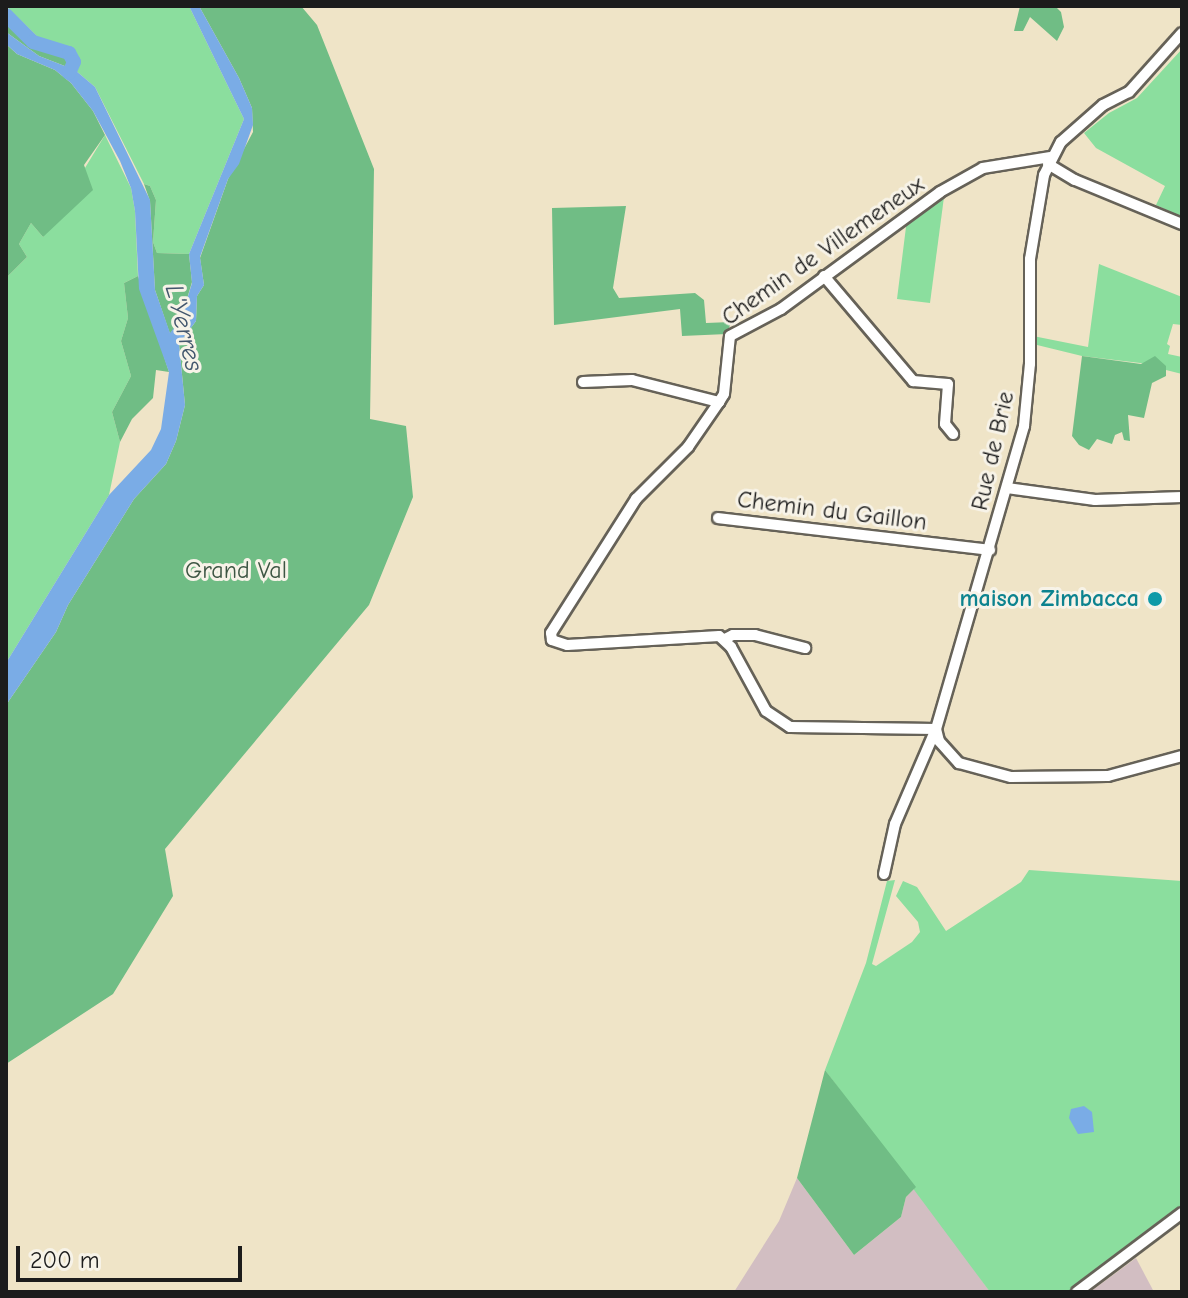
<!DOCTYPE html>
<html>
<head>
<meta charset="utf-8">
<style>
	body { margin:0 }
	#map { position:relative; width:1188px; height:1298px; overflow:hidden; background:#efe4c7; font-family:"Comic Neue",sans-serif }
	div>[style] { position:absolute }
	.industrial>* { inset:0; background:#d2bec2 }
	.green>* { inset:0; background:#8bde9e }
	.forest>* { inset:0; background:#70bd85 }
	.water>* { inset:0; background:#7aace6 }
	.river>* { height:14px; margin:-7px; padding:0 7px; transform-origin:7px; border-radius:7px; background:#7aace6 }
	.roads { filter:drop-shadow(2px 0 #666258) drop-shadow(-2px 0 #666258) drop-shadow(0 2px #666258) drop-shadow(0 -2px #666258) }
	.minor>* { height:10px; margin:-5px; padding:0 5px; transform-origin:5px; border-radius:5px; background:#fff }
	.dots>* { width:22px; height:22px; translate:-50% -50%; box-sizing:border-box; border:4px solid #f7f3e8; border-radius:50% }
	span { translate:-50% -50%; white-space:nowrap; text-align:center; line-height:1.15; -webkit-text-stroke:6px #f7f3e8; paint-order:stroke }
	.street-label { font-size:24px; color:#1c1c1c }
	.park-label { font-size:24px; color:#3d5643 }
	.culture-label { font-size:24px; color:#0d838f; font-weight:700 }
	.right { translate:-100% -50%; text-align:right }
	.water-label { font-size:26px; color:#42566d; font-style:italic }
	.frame { position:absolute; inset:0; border:8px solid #1c1c1c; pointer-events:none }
	.scale { position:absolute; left:16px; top:1246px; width:226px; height:36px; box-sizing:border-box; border:4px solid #1c1c1c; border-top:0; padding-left:10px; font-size:24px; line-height:28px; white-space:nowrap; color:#1c1c1c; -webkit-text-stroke:6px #f7f3e8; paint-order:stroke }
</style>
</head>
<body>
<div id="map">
	<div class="industrial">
		<i style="clip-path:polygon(797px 1178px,854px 1255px,901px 1217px,906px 1197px,916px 1187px,990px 1292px,734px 1292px,779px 1221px)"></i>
		<i style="clip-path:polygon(1136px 1258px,1154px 1292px,1090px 1292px)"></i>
	</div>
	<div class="green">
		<i style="clip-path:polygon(6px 6px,189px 6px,244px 119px,189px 254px,157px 253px,153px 242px,156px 200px,150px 186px,144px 184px,95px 87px,75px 70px,79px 62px,72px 49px,42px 41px)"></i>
		<i style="clip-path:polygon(1182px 49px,1182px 217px,1156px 205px,1165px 186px,1096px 148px,1084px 133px,1109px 113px,1137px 98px)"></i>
		<i style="clip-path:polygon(105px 135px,131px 188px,135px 211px,138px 276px,124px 283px,128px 318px,121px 341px,131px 376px,112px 412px,120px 442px,109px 495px,6px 663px,6px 278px,27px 257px,19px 244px,31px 223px,43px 237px)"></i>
		<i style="clip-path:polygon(944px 197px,930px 303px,897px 299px,907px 219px)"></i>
		<i style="clip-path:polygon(1099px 264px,1182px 297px,1182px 325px,1173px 324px,1167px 344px,1170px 346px,1168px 354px,1182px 357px,1182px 374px,1166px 370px,1165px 366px,1082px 356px,1033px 344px,1033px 336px,1088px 347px)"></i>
		<i style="clip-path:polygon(1029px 870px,1182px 881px,1182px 1208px,1070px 1292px,990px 1292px,825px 1070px,866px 963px,887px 881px,895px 880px,872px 964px,876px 966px,912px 942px,920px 932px,918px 922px,896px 896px,903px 881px,917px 887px,946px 931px,1021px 882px)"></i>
	</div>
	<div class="forest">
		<i style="clip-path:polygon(199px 6px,301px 6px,317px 25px,374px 169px,370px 419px,406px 426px,413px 497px,369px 605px,165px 849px,173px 896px,113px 994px,6px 1064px,6px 705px,56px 632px,68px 605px,134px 499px,166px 464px,176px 441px,185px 405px,179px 344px,196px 321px,197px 296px,204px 285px,200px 258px,228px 179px,253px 132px,252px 108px,239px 78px)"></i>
		<i style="clip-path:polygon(1020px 6px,1055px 6px,1061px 12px,1064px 27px,1057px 41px,1030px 17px,1023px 31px,1014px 31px)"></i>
		<i style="clip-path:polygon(6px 7px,42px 41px,71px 49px,79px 62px,75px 70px,39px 56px,6px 32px)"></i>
		<i style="clip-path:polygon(6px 44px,17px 54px,55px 70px,71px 83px,93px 111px,105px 135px,84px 165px,93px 190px,43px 237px,31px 223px,19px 244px,27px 257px,6px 278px)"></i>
		<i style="clip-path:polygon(144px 184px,150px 186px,156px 200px,153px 242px,157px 253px,189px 254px,192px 282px,181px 319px,170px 334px,155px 290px,150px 201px)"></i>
		<i style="clip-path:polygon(626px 206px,613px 288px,619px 298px,695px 293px,704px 300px,706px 323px,731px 322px,727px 334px,682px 336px,680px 309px,554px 325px,552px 208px)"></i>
		<i style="clip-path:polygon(138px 276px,169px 372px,156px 370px,153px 398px,132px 419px,120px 442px,112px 412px,131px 376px,121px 341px,128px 318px,124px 283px)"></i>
		<i style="clip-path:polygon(1082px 356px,1141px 364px,1155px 356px,1166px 366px,1166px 376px,1152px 383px,1144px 418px,1128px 415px,1130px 441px,1124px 440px,1122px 432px,1115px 435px,1112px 444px,1097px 439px,1089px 450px,1079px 445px,1072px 436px)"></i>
		<i style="clip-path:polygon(825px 1070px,916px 1187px,906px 1197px,901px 1217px,854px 1255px,797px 1178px)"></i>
	</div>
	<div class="water">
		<i style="clip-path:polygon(189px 6px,199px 6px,239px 78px,252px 108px,253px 125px,239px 164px,228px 179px,200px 257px,204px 285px,197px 296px,196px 321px,179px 344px,185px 405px,176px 441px,166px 464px,134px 499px,68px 605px,56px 632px,6px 705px,6px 663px,109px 495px,151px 450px,161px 429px,169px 372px,139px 289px,135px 211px,131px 188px,120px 161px,93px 111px,71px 83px,55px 70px,17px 54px,6px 44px,6px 32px,39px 56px,75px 70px,95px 87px,150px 200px,155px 290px,170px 333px,181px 319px,192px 283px,189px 254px,244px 119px)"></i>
		<i style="clip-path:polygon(1084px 1106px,1092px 1112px,1094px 1132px,1078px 1134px,1069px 1118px,1071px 1109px)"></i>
	</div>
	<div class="river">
		<i style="left:6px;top:15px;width:38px;rotate:45deg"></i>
		<i style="left:33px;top:42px;width:38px;rotate:17deg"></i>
		<i style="left:69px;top:53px;width:10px;rotate:61deg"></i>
		<i style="left:74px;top:62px;width:12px;rotate:114deg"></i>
	</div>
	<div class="roads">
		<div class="minor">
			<i style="left:1048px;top:164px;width:31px;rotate:31deg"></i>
			<i style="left:1075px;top:180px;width:116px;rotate:22.4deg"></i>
			<i style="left:824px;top:276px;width:138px;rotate:49.7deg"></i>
			<i style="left:913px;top:381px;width:35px;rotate:5deg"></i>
			<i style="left:948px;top:384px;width:40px;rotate:94.3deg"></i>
			<i style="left:945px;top:424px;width:13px;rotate:51deg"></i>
			<i style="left:583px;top:382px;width:49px;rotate:-2.3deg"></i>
			<i style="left:632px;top:380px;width:90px;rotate:14.2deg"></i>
			<i style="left:1007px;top:488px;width:89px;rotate:7.8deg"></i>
			<i style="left:1095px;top:500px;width:87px;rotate:-2deg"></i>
			<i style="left:718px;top:518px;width:274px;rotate:6.7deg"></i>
			<i style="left:725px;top:639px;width:9px;rotate:-27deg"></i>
			<i style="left:733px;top:635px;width:22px"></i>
			<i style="left:755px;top:635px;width:52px;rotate:14.6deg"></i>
			<i style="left:936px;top:729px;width:146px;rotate:-179.2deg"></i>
			<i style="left:790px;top:727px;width:29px;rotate:-146deg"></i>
			<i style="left:766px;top:711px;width:73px;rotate:-118.7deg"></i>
			<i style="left:731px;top:647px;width:16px;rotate:-137deg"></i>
			<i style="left:719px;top:636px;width:152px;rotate:176.6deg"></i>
			<i style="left:567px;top:645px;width:16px;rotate:-162deg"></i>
			<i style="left:552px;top:640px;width:7px;rotate:-98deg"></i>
			<i style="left:551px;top:633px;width:159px;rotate:-57.6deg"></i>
			<i style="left:636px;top:499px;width:74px;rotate:-45deg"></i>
			<i style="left:688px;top:447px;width:55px;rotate:-55.4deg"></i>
			<i style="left:719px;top:402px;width:9px;rotate:-58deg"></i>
			<i style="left:724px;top:394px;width:58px;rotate:-84.1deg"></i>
			<i style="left:730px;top:336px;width:58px;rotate:-27.9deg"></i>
			<i style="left:781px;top:309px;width:197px;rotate:-36.3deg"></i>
			<i style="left:940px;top:192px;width:49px;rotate:-29.2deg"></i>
			<i style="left:983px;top:168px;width:68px;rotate:-9.3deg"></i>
			<i style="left:936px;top:729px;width:12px;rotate:76deg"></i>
			<i style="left:939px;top:741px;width:30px;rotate:48deg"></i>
			<i style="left:959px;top:763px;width:54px;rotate:15.1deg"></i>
			<i style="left:1011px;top:777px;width:97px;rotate:-0.6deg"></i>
			<i style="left:1108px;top:776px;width:77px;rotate:-15.1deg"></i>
			<i style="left:884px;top:874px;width:51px;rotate:-77.6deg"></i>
			<i style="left:895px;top:824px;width:103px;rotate:-66.7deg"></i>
			<i style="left:936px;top:729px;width:316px;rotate:-73.8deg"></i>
			<i style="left:1024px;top:426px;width:62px;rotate:-84.5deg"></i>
			<i style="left:1030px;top:364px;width:105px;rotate:-90deg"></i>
			<i style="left:1030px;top:259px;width:85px;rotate:-80.5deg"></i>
			<i style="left:1044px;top:175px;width:37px;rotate:-63deg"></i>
			<i style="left:1061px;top:142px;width:56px;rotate:-41.4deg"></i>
			<i style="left:1103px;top:105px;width:29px;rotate:-27deg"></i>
			<i style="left:1129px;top:92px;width:79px;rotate:-48.1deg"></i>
			<i style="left:1077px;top:1292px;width:131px;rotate:-37deg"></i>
		</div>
	</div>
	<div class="dots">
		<i style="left:1155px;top:599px;background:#0f9aa8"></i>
	</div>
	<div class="street-label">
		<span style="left:823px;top:251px;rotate:-35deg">Chemin de Villemeneux</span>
		<span style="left:993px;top:451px;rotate:-77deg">Rue de Brie</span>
		<span style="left:832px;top:511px;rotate:7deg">Chemin du Gaillon</span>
	</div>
	<div class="park-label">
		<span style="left:236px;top:571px">Grand Val</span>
	</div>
	<div class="culture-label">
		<span class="right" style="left:1139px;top:599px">maison Zimbacca</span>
	</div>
	<div class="water-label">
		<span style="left:183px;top:328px;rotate:76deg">L'Yerres</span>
	</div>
	<div class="frame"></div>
	<div class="scale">200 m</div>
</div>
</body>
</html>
